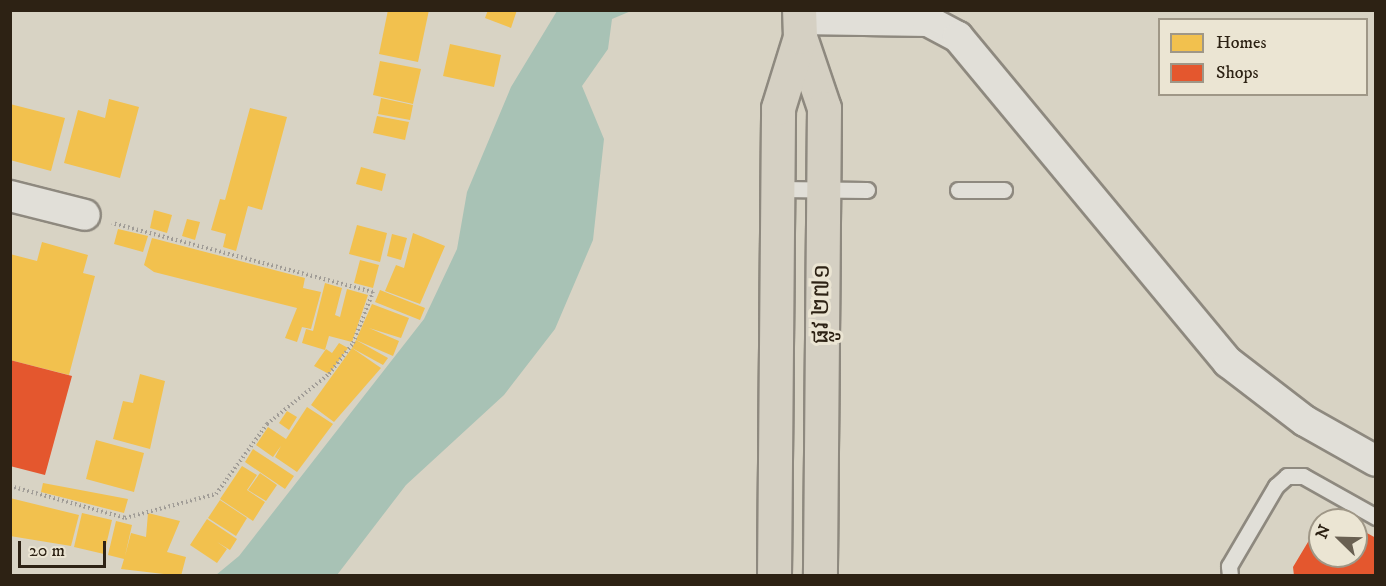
<!DOCTYPE html>
<html>
<head>
<meta charset="utf-8">
<style>
	body { margin:0 }
	#map { position:relative; width:1386px; height:586px; overflow:hidden; background:#d8d3c4; font-family:"IM FELL DW Pica","Noto Sans Khmer",serif }
	div>[style] { position:absolute }
	.water>* { inset:0; background:#a8c2b5 }
	.homes>* { inset:0; background:#f2c14e }
	.shops>* { inset:0; background:#e4572e }
	.path>* { height:4px; margin-top:-2px; transform-origin:0; background:repeating-linear-gradient(90deg,#a19d97 0 1.5px,transparent 0 4.5px) }
	.roads { filter:drop-shadow(2px 0 #8e897f) drop-shadow(-2px 0 #8e897f) drop-shadow(0 2px #8e897f) drop-shadow(0 -2px #8e897f) }
	.service>* { height:15px; margin:-7.5px; padding:0 7.5px; transform-origin:7.5px; border-radius:7.5px; background:#e1dfd8 }
	.minor>* { height:30px; margin:-15px; padding:0 15px; transform-origin:15px; border-radius:15px; background:#e1dfd8 }
	.primary>* { height:33px; margin:-16.5px; padding:0 16.5px; transform-origin:16.5px; border-radius:16.5px; background:#d5d0c3 }
	span { translate:-50% -50%; white-space:nowrap; text-align:center; line-height:1.15; -webkit-text-stroke:6px #ebe5d3; paint-order:stroke }
	.street-label { font-size:24px; color:#2d2214 }
	.frame { position:absolute; inset:0; border:12px solid #2d2214; pointer-events:none }
	.legend { position:absolute; left:1158px; top:18px; width:210px; height:78px; box-sizing:border-box; background:#ebe5d3; border:2px solid #9f9787; margin:0; padding:8px 10px; list-style:none; font-size:18px; color:#2d2214 }
	.legend li { display:flex; align-items:center; gap:12px; height:30px }
	.legend b { width:30px; border:2px solid #9f9787 }
	.north { position:absolute; left:1308px; top:508px; width:60px; height:60px; box-sizing:border-box; background:#ebe5d3; border:2px solid #9f9787; border-radius:50%; rotate:293deg; font-size:16px; font-weight:700; line-height:24px; text-align:center; color:#2d2214 }
	.north::after { content:''; display:block; margin:auto; width:21px; height:27px; background:#696052; clip-path:polygon(50% 0,100% 100%,50% 72%,0 100%) }
	.scale { position:absolute; left:18px; top:541px; width:88px; height:27px; box-sizing:border-box; border:3px solid #2d2214; border-top:0; padding-left:8px; font-size:18px; line-height:21px; white-space:nowrap; color:#2d2214; -webkit-text-stroke:4px #ebe5d3; paint-order:stroke }
</style>
</head>
<body>
<div id="map">
	<div class="water">
		<i style="clip-path:polygon(557px 11px,631px 11px,612px 19px,608px 49px,582px 86px,604px 139px,593px 240px,555px 329px,504px 395px,406px 485px,337px 575px,216px 575px,239px 556px,424px 319px,457px 249px,467px 192px,511px 87px)"></i>
	</div>
	<div class="homes">
		<i style="clip-path:polygon(388px 10px,429px 10px,418px 62px,379px 54px)"></i>
		<i style="clip-path:polygon(488px 10px,517px 10px,511px 28px,485px 18px)"></i>
		<i style="clip-path:polygon(450px 44px,501px 55px,494px 87px,443px 76px)"></i>
		<i style="clip-path:polygon(380px 61px,421px 69px,413px 104px,373px 95px)"></i>
		<i style="clip-path:polygon(381px 98px,413px 105px,410px 120px,378px 114px)"></i>
		<i style="clip-path:polygon(109px 99px,139px 107px,120px 178px,64px 163px,78px 110px,105px 118px)"></i>
		<i style="clip-path:polygon(10px 104px,65px 118px,51px 171px,10px 160px)"></i>
		<i style="clip-path:polygon(250px 108px,287px 117px,262px 210px,248px 206px,236px 251px,223px 247px,226px 234px,211px 230px,220px 199px,225px 200px)"></i>
		<i style="clip-path:polygon(377px 116px,409px 122px,405px 140px,373px 133px)"></i>
		<i style="clip-path:polygon(361px 167px,386px 174px,382px 191px,356px 184px)"></i>
		<i style="clip-path:polygon(154px 210px,172px 215px,167px 233px,150px 228px)"></i>
		<i style="clip-path:polygon(187px 219px,200px 222px,195px 240px,182px 236px)"></i>
		<i style="clip-path:polygon(357px 225px,387px 233px,380px 262px,349px 254px)"></i>
		<i style="clip-path:polygon(118px 229px,148px 236px,143px 252px,114px 244px)"></i>
		<i style="clip-path:polygon(413px 233px,445px 246px,420px 304px,385px 291px,396px 265px,404px 268px)"></i>
		<i style="clip-path:polygon(392px 234px,407px 238px,401px 260px,387px 256px)"></i>
		<i style="clip-path:polygon(152px 238px,305px 278px,303px 288px,321px 292px,311px 329px,302px 327px,297px 342px,285px 338px,297px 308px,154px 272px,144px 265px)"></i>
		<i style="clip-path:polygon(42px 242px,88px 255px,83px 273px,95px 276px,69px 375px,10px 360px,10px 254px,37px 261px)"></i>
		<i style="clip-path:polygon(360px 260px,379px 265px,373px 288px,354px 283px)"></i>
		<i style="clip-path:polygon(325px 283px,342px 288px,335px 315px,340px 317px,347px 289px,368px 295px,352px 342px,329px 336px,325px 350px,302px 343px,306px 329px,313px 331px)"></i>
		<i style="clip-path:polygon(380px 290px,425px 308px,420px 320px,375px 302px)"></i>
		<i style="clip-path:polygon(372px 304px,409px 318px,401px 338px,369px 328px,399px 341px,393px 356px,356px 340px)"></i>
		<i style="clip-path:polygon(356px 340px,388px 358px,383px 365px,352px 348px)"></i>
		<i style="clip-path:polygon(339px 343px,348px 348px,329px 374px,314px 366px,326px 349px,332px 353px)"></i>
		<i style="clip-path:polygon(352px 348px,381px 368px,334px 422px,311px 405px)"></i>
		<i style="clip-path:polygon(140px 374px,165px 381px,150px 449px,113px 439px,123px 401px,133px 403px)"></i>
		<i style="clip-path:polygon(307px 407px,333px 424px,297px 472px,275px 457px,281px 446px,273px 457px,256px 445px,268px 427px,286px 439px)"></i>
		<i style="clip-path:polygon(287px 411px,297px 417px,289px 430px,279px 423px)"></i>
		<i style="clip-path:polygon(96px 440px,144px 453px,134px 492px,86px 479px)"></i>
		<i style="clip-path:polygon(253px 449px,294px 476px,285px 489px,245px 462px)"></i>
		<i style="clip-path:polygon(242px 466px,257px 475px,247px 490px,265px 502px,253px 521px,220px 499px)"></i>
		<i style="clip-path:polygon(260px 473px,277px 485px,266px 501px,248px 490px)"></i>
		<i style="clip-path:polygon(43px 483px,128px 499px,124px 513px,41px 492px)"></i>
		<i style="clip-path:polygon(10px 498px,79px 515px,71px 546px,10px 536px)"></i>
		<i style="clip-path:polygon(220px 500px,247px 518px,236px 536px,208px 518px)"></i>
		<i style="clip-path:polygon(82px 513px,112px 520px,104px 554px,74px 547px)"></i>
		<i style="clip-path:polygon(148px 513px,180px 521px,167px 552px,186px 557px,181px 576px,121px 569px,124px 559px,108px 555px,116px 521px,132px 525px,125px 556px,131px 533px,146px 537px)"></i>
		<i style="clip-path:polygon(207px 519px,237px 539px,230px 550px,217px 542px,227px 549px,217px 563px,190px 545px)"></i>
	</div>
	<div class="shops">
		<i style="clip-path:polygon(10px 360px,72px 376px,45px 475px,10px 466px)"></i>
		<i style="clip-path:polygon(1327px 511px,1343px 520px,1321px 520px)"></i>
		<i style="clip-path:polygon(1320px 522px,1320px 556px,1356px 556px,1356px 527px,1376px 538px,1376px 576px,1294px 576px,1293px 567px)"></i>
	</div>
	<div class="path">
		<i style="left:10px;top:486px;width:119px;rotate:15.5deg"></i>
		<i style="left:125px;top:518px;width:94px;rotate:-14.8deg"></i>
		<i style="left:216px;top:494px;width:87px;rotate:-53.9deg"></i>
		<i style="left:267px;top:424px;width:80px;rotate:-38.9deg"></i>
		<i style="left:329px;top:374px;width:39px;rotate:-52deg"></i>
		<i style="left:353px;top:343px;width:55px;rotate:-68.6deg"></i>
		<i style="left:373px;top:292px;width:270px;rotate:-165.2deg"></i>
	</div>
	<div class="roads">
		<div class="service">
			<i style="left:777px;top:189px;width:90px;rotate:0.6deg"></i>
			<i style="left:958px;top:190px;width:46px"></i>
			<i style="left:1230px;top:576px;width:10px;rotate:-96deg"></i>
			<i style="left:1229px;top:566px;width:93px;rotate:-59.6deg"></i>
			<i style="left:1276px;top:486px;width:15px;rotate:-42deg"></i>
			<i style="left:1287px;top:476px;width:16px"></i>
			<i style="left:1303px;top:476px;width:84px;rotate:29.3deg"></i>
		</div>
		<div class="minor">
			<i style="left:799px;top:19px;width:129px;rotate:0.9deg"></i>
			<i style="left:928px;top:21px;width:34px;rotate:28deg"></i>
			<i style="left:958px;top:37px;width:423px;rotate:50.3deg"></i>
			<i style="left:1228px;top:362px;width:97px;rotate:37.5deg"></i>
			<i style="left:1305px;top:421px;width:81px;rotate:29.4deg"></i>
			<i style="left:10px;top:196px;width:77px;rotate:14.2deg"></i>
		</div>
		<div class="primary">
			<i style="left:800px;top:37px;width:75px;rotate:71.3deg"></i>
			<i style="left:824px;top:108px;width:468px;rotate:90.5deg"></i>
			<i style="left:774px;top:576px;width:468px;rotate:-89.5deg"></i>
			<i style="left:778px;top:108px;width:74px;rotate:-72.8deg"></i>
			<i style="left:800px;top:37px;width:27px;rotate:-92deg"></i>
		</div>
	</div>
	<div class="street-label">
		<span style="left:822px;top:304px;rotate:-89deg">ផ្លូវ ២៧១</span>
	</div>
	<div class="frame"></div>
	<ul class="legend">
	<li><b style="height:16px;background:#f2c14e"></b>Homes</li>
	<li><b style="height:16px;background:#e4572e"></b>Shops</li>
	</ul>
	<div class="north">N</div>
	<div class="scale">20 m</div>
</div>
</body>
</html>
